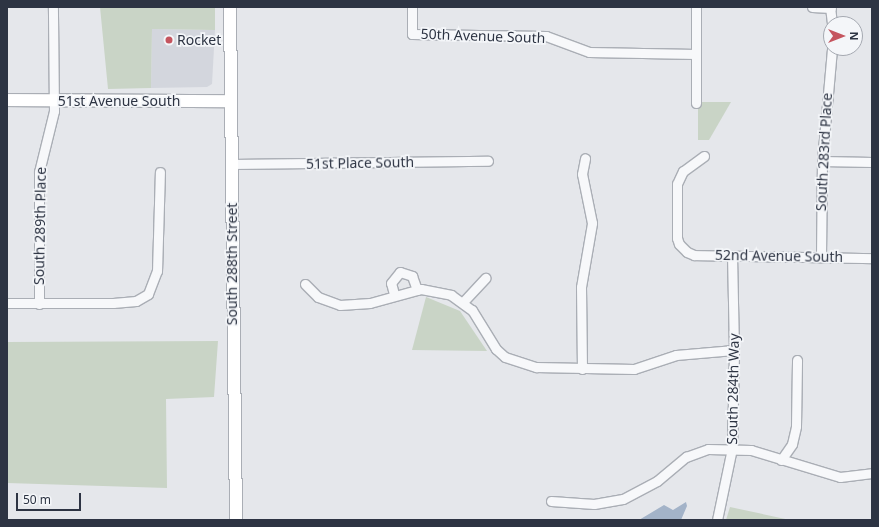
<!DOCTYPE html>
<html>
<head>
<meta charset="utf-8">
<style>
	body { margin:0 }
	#map { position:relative; width:879px; height:527px; overflow:hidden; background:#e5e7eb; font-family:"Noto Sans",sans-serif }
	div>[style] { position:absolute }
	.built>* { inset:0; background:#d3d6dd }
	.green>* { inset:0; background:#c9d4c6 }
	.water>* { inset:0; background:#a3b3c8 }
	.roads { filter:drop-shadow(1px 0 #aaaeb5) drop-shadow(-1px 0 #aaaeb5) drop-shadow(0 1px #aaaeb5) drop-shadow(0 -1px #aaaeb5) }
	.street>* { height:9px; margin:-4.5px; padding:0 4.5px; transform-origin:4.5px; border-radius:4.5px; background:#f7f8fa }
	.secondary>* { height:12px; margin:-6px; padding:0 6px; transform-origin:6px; border-radius:6px; background:#fff }
	.dots>* { width:11px; height:11px; translate:-50% -50%; box-sizing:border-box; border:2px solid #f4f6f9; border-radius:50% }
	span { translate:-50% -50%; white-space:nowrap; text-align:center; line-height:1.15; -webkit-text-stroke:3.5px #f4f6f9; paint-order:stroke }
	.street-label { font-size:14px; color:#2d3443 }
	.poi-label { font-size:14px; color:#2d3443 }
	.left { translate:0 -50%; text-align:left }
	.frame { position:absolute; inset:0; border:8px solid #2d3443; pointer-events:none }
	.north { position:absolute; left:823px; top:16px; width:40px; height:40px; box-sizing:border-box; background:#f4f6f9; border:1px solid #a4a8b0; border-radius:50%; rotate:90deg; font-size:11px; font-weight:700; line-height:16px; text-align:center; color:#2d3443 }
	.north::after { content:''; display:block; margin:auto; width:14px; height:18px; background:#c5555f; clip-path:polygon(50% 0,100% 100%,50% 72%,0 100%) }
	.scale { position:absolute; left:16px; top:493px; width:65px; height:18px; box-sizing:border-box; border:2px solid #2d3443; border-top:0; padding-left:5px; font-size:12px; line-height:14px; white-space:nowrap; color:#2d3443; -webkit-text-stroke:3px #f4f6f9; paint-order:stroke }
</style>
</head>
<body>
<div id="map">
	<div class="built">
		<i style="clip-path:polygon(152px 29px,215px 30px,212px 84px,207px 87px,151px 88px)"></i>
	</div>
	<div class="green">
		<i style="clip-path:polygon(100px 7px,215px 7px,215px 30px,152px 29px,151px 88px,108px 89px)"></i>
		<i style="clip-path:polygon(698px 102px,731px 102px,709px 140px,698px 140px)"></i>
		<i style="clip-path:polygon(426px 297px,460px 311px,487px 351px,412px 350px)"></i>
		<i style="clip-path:polygon(218px 341px,214px 397px,166px 399px,167px 488px,7px 483px,7px 342px)"></i>
		<i style="clip-path:polygon(730px 507px,790px 520px,726px 520px)"></i>
	</div>
	<div class="water">
		<i style="clip-path:polygon(686px 502px,687px 506px,681px 520px,639px 520px,664px 505px,673px 510px)"></i>
	</div>
	<div class="roads">
		<div class="street">
			<i style="left:412px;top:7px;width:27px;rotate:90deg"></i>
			<i style="left:412px;top:34px;width:134px;rotate:0.9deg"></i>
			<i style="left:546px;top:36px;width:46px;rotate:20.4deg"></i>
			<i style="left:589px;top:52px;width:107px;rotate:1.1deg"></i>
			<i style="left:696px;top:7px;width:96px;rotate:90deg"></i>
			<i style="left:812px;top:7px;width:19px;rotate:3deg"></i>
			<i style="left:830px;top:7px;width:17px;rotate:83deg"></i>
			<i style="left:704px;top:156px;width:26px;rotate:144deg"></i>
			<i style="left:683px;top:171px;width:14px;rotate:115deg"></i>
			<i style="left:677px;top:184px;width:54px;rotate:90deg"></i>
			<i style="left:677px;top:238px;width:6px;rotate:72deg"></i>
			<i style="left:679px;top:244px;width:11px;rotate:45deg"></i>
			<i style="left:687px;top:252px;width:8px;rotate:23deg"></i>
			<i style="left:694px;top:255px;width:178px;rotate:1deg"></i>
			<i style="left:822px;top:161px;width:50px;rotate:1.1deg"></i>
			<i style="left:232px;top:164px;width:256px;rotate:-0.7deg"></i>
			<i style="left:821px;top:256px;width:95px;rotate:-89.4deg"></i>
			<i style="left:822px;top:161px;width:113px;rotate:-84.9deg"></i>
			<i style="left:305px;top:284px;width:18px;rotate:45deg"></i>
			<i style="left:318px;top:297px;width:23px;rotate:20deg"></i>
			<i style="left:340px;top:305px;width:30px;rotate:-4deg"></i>
			<i style="left:370px;top:303px;width:53px;rotate:-15.4deg"></i>
			<i style="left:421px;top:289px;width:31px;rotate:11deg"></i>
			<i style="left:451px;top:295px;width:26px;rotate:36deg"></i>
			<i style="left:472px;top:310px;width:46px;rotate:58.4deg"></i>
			<i style="left:496px;top:349px;width:12px;rotate:42deg"></i>
			<i style="left:505px;top:357px;width:33px;rotate:18deg"></i>
			<i style="left:536px;top:367px;width:98px;rotate:1.2deg"></i>
			<i style="left:634px;top:369px;width:44px;rotate:-18.4deg"></i>
			<i style="left:676px;top:355px;width:58px;rotate:-4.9deg"></i>
			<i style="left:394px;top:294px;width:11px;rotate:-105deg"></i>
			<i style="left:391px;top:283px;width:14px;rotate:-51deg"></i>
			<i style="left:400px;top:272px;width:13px;rotate:18deg"></i>
			<i style="left:412px;top:276px;width:15px;rotate:70deg"></i>
			<i style="left:463px;top:302px;width:33px;rotate:-47deg"></i>
			<i style="left:7px;top:303px;width:106px"></i>
			<i style="left:113px;top:303px;width:23px;rotate:-5deg"></i>
			<i style="left:136px;top:301px;width:14px;rotate:-30deg"></i>
			<i style="left:148px;top:294px;width:25px;rotate:-69deg"></i>
			<i style="left:157px;top:271px;width:99px;rotate:-88.3deg"></i>
			<i style="left:39px;top:304px;width:132px;rotate:-90deg"></i>
			<i style="left:39px;top:172px;width:63px;rotate:-76.2deg"></i>
			<i style="left:54px;top:111px;width:104px;rotate:-90.6deg"></i>
			<i style="left:582px;top:369px;width:82px;rotate:-90.7deg"></i>
			<i style="left:581px;top:287px;width:65px;rotate:-80.2deg"></i>
			<i style="left:592px;top:223px;width:50px;rotate:-101.5deg"></i>
			<i style="left:582px;top:174px;width:16px;rotate:-79deg"></i>
			<i style="left:781px;top:460px;width:19px;rotate:-55deg"></i>
			<i style="left:792px;top:444px;width:18px;rotate:-77deg"></i>
			<i style="left:796px;top:426px;width:66px;rotate:-89.1deg"></i>
			<i style="left:551px;top:501px;width:43px;rotate:4deg"></i>
			<i style="left:594px;top:504px;width:29px;rotate:-10deg"></i>
			<i style="left:623px;top:499px;width:38px;rotate:-28deg"></i>
			<i style="left:657px;top:481px;width:38px;rotate:-40deg"></i>
			<i style="left:686px;top:457px;width:23px;rotate:-20deg"></i>
			<i style="left:708px;top:449px;width:43px;rotate:1.3deg"></i>
			<i style="left:751px;top:450px;width:93px;rotate:16.9deg"></i>
			<i style="left:840px;top:477px;width:32px;rotate:-7deg"></i>
			<i style="left:717px;top:520px;width:74px;rotate:-78.2deg"></i>
			<i style="left:732px;top:448px;width:98px;rotate:-88.8deg"></i>
			<i style="left:734px;top:350px;width:94px;rotate:-91.2deg"></i>
		</div>
		<div class="secondary">
			<i style="left:230px;top:7px;width:513px;rotate:89.33deg"></i>
			<i style="left:7px;top:100px;width:224px;rotate:0.3deg"></i>
		</div>
	</div>
	<div class="dots">
		<i style="left:169px;top:40px;background:#c5555f"></i>
	</div>
	<div class="street-label">
		<span style="left:483px;top:36px;rotate:2deg">50th Avenue South</span>
		<span style="left:119px;top:101px">51st Avenue South</span>
		<span style="left:824px;top:152px;rotate:-87deg">South 283rd Place</span>
		<span style="left:360px;top:163px;rotate:-1deg">51st Place South</span>
		<span style="left:40px;top:226px;rotate:-89deg">South 289th Place</span>
		<span style="left:779px;top:256px;rotate:1deg">52nd Avenue South</span>
		<span style="left:232px;top:264px;rotate:-90deg">South 288th Street</span>
		<span style="left:733px;top:389px;rotate:-89deg">South 284th Way</span>
	</div>
	<div class="poi-label">
		<span class="left" style="left:177px;top:40px">Rocket</span>
	</div>
	<div class="frame"></div>
	<div class="north">N</div>
	<div class="scale">50 m</div>
</div>
</body>
</html>
